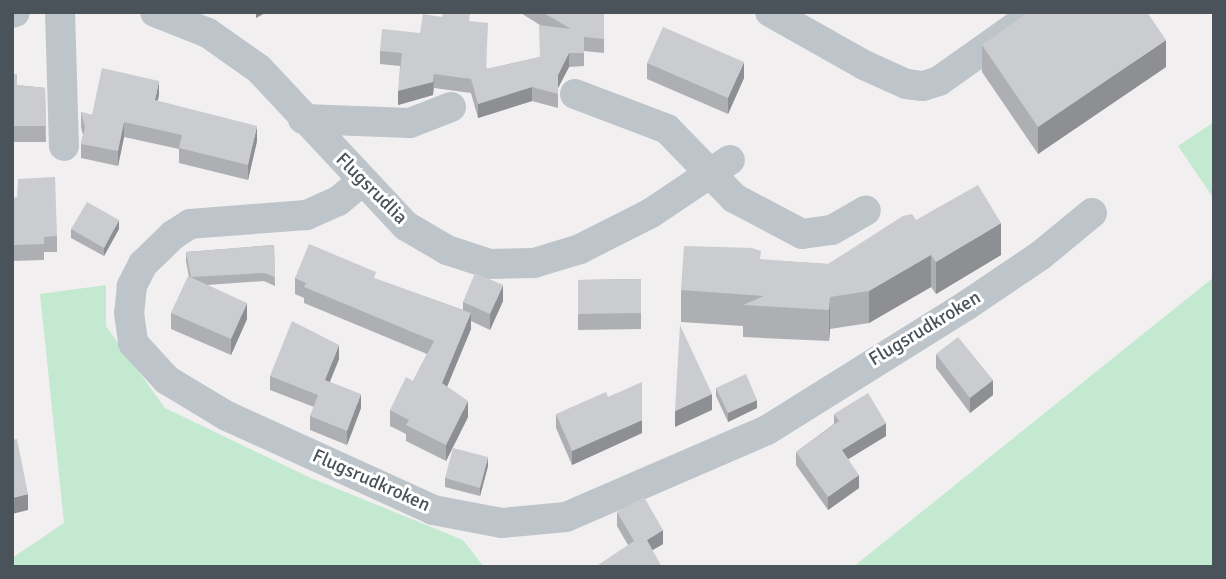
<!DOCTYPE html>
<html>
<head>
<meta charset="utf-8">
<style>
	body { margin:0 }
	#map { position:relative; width:1226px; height:579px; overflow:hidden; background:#f1eff0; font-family:Signika,sans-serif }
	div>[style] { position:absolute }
	.green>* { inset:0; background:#c3ead0 }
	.minor>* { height:30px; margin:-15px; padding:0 15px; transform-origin:15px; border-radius:15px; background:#bdc4ca }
	.wall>* { inset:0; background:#aeafb3 }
	.shaded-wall>* { inset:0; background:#8d8f92 }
	.building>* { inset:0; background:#caccd0 }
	span { translate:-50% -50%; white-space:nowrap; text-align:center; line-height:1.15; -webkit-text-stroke:6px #fff; paint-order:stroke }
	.street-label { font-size:19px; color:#4a535a }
	.frame { position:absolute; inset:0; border:14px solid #4a535a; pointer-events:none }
</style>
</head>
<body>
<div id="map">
	<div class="green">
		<i style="clip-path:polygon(1214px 122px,1214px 199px,1178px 146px)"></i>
		<i style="clip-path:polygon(1214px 277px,1214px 567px,853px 567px)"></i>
		<i style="clip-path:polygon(106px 285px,106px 326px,165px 408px,311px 478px,463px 540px,484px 567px,12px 567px,12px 558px,64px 523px,40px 294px)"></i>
	</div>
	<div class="minor">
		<i style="left:60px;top:12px;width:134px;rotate:88.3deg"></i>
		<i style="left:155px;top:12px;width:57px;rotate:21.6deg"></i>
		<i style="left:208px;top:33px;width:62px;rotate:35.2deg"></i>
		<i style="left:259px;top:69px;width:215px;rotate:46.9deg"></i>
		<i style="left:406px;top:226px;width:48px;rotate:30.3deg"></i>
		<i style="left:447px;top:250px;width:45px;rotate:18deg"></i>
		<i style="left:490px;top:264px;width:44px;rotate:-1.3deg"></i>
		<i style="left:534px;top:263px;width:48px;rotate:-16.9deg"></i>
		<i style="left:580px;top:249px;width:80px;rotate:-26.9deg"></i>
		<i style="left:651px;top:213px;width:95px;rotate:-33.9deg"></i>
		<i style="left:770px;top:12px;width:108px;rotate:29.4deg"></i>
		<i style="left:864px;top:65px;width:46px;rotate:24.3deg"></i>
		<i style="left:906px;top:84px;width:17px;rotate:7deg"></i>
		<i style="left:923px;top:86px;width:17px;rotate:-17deg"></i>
		<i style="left:939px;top:81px;width:119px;rotate:-35.4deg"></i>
		<i style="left:12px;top:13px;width:3px;rotate:-18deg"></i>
		<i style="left:575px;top:94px;width:98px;rotate:20.8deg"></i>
		<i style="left:667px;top:129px;width:96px;rotate:45.8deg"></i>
		<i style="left:734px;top:198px;width:77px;rotate:27.9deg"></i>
		<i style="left:802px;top:234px;width:30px;rotate:-8deg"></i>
		<i style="left:832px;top:230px;width:39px;rotate:-30deg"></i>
		<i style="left:303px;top:119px;width:107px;rotate:2.1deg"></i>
		<i style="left:410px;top:123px;width:44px;rotate:-21.3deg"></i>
		<i style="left:361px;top:182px;width:30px;rotate:140deg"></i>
		<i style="left:338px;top:201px;width:35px;rotate:156deg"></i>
		<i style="left:306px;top:215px;width:116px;rotate:175.6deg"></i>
		<i style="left:190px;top:224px;width:20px;rotate:147deg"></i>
		<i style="left:173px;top:235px;width:42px;rotate:136deg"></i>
		<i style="left:143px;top:264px;width:25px;rotate:117deg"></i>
		<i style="left:132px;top:286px;width:27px;rotate:96deg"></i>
		<i style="left:129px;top:313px;width:30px;rotate:82deg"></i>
		<i style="left:133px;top:343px;width:50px;rotate:47.4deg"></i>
		<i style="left:167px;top:380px;width:70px;rotate:31deg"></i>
		<i style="left:227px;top:416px;width:226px;rotate:24.5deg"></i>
		<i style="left:433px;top:510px;width:70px;rotate:10.7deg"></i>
		<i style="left:502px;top:523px;width:64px;rotate:-5.4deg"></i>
		<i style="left:566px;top:517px;width:219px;rotate:-23.4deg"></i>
		<i style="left:767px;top:430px;width:236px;rotate:-32deg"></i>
		<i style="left:967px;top:305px;width:89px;rotate:-34deg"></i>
		<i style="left:1041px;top:255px;width:66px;rotate:-39.5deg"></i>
	</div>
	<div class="wall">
		<i style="clip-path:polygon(519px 12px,604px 12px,604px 53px,584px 51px,584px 66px,569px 67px,558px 88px,558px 108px,532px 101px,478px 118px,471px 93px,434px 88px,433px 95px,398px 105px,400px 66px,380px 64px,380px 51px,420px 33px,470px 21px,487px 69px,540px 57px,540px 25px)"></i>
		<i style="clip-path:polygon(982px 45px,1166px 67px,1038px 154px,982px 72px)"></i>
		<i style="clip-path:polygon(647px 63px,744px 78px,728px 114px,647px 79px)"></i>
		<i style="clip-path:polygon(12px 74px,17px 85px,45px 88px,46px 142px,12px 142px)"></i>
		<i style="clip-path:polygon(159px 95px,157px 101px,257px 141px,248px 180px,179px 163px,179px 149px,124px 137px,118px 166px,81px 158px,81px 144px,83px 135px,81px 127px,81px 112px,92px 115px)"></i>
		<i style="clip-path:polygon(12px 198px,57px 236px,57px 252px,44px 252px,44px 260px,12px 261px)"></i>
		<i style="clip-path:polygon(916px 220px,1001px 255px,936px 294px,931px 287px,869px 323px,830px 329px,829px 341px,743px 337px,743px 326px,681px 322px,681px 290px,761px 260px,828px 264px)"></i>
		<i style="clip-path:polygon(71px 229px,119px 229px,104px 256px,71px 238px)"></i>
		<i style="clip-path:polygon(274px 245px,275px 286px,264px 281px,207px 285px,247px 319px,231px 355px,171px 329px,171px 313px,189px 277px,186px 261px,186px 252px)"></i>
		<i style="clip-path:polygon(295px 278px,376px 279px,463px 310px,463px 302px,503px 301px,490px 330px,471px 321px,471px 329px,447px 386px,468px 417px,446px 461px,406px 441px,406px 434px,390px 426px,390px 410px,413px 381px,427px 354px,304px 303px,304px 298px,295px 294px)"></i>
		<i style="clip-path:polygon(641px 279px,641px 329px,578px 330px,578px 280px)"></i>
		<i style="clip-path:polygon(936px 354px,993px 395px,970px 413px,936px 368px)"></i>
		<i style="clip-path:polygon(339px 359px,330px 382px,361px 408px,347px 445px,310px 430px,310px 416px,314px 407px,270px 390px,270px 376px)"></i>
		<i style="clip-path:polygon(716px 388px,757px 408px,728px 422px,716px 396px)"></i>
		<i style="clip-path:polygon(556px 414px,642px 433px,572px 465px,556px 428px)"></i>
		<i style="clip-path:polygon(834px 414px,886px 436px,848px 459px,859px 488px,828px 510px,796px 465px,796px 452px,834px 424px)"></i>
		<i style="clip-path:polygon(488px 466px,480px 496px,445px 487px,445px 478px)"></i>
		<i style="clip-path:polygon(617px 512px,663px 544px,653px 550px,628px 545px,617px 526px)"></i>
	</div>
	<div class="shaded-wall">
		<i style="clip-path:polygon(256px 12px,267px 12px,256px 18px)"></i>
		<i style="clip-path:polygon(1166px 40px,1166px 67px,1038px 154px,1038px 127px)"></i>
		<i style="clip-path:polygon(569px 53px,569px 67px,558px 88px,558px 75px)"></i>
		<i style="clip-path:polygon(744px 62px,744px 78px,728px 114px,728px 98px)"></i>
		<i style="clip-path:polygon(434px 74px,433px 95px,398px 105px,398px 91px)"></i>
		<i style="clip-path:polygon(159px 81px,159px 95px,155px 115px,155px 100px)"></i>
		<i style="clip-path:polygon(532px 87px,532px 101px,478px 118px,478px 104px)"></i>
		<i style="clip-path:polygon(124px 122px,124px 137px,118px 166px,118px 151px)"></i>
		<i style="clip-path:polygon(257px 126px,257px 141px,248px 180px,248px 165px)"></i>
		<i style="clip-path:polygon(119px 220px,119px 229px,104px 256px,104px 248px)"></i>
		<i style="clip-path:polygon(1001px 223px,1001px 255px,936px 294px,936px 262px)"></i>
		<i style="clip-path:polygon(931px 255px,931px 287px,869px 323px,869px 291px)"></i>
		<i style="clip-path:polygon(503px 285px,503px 301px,490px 330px,490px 314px)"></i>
		<i style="clip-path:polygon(830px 297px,830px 329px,829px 341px,829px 310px)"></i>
		<i style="clip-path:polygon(247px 303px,247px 319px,231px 355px,231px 339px)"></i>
		<i style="clip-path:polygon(471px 313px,471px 329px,442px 399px,442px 383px)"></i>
		<i style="clip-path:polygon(339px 345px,339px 359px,325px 393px,325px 380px)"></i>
		<i style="clip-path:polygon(993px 380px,993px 395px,970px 413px,970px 398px)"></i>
		<i style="clip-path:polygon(361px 394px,361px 408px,347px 445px,347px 431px)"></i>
		<i style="clip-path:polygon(712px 394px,712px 410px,675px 427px,675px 411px)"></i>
		<i style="clip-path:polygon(757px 400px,757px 408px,728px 422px,728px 413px)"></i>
		<i style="clip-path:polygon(468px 401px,468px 417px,446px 461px,446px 445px)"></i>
		<i style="clip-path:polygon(642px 420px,642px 433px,572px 465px,572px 451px)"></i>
		<i style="clip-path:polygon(886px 423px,886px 436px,842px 463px,842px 450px)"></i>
		<i style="clip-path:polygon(488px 457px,488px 466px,480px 496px,480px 488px)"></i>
		<i style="clip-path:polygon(859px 475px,859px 488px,828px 510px,828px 497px)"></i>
		<i style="clip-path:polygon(28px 494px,28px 510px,12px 514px,12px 498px)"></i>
		<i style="clip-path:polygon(663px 530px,663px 544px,647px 553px,647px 540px)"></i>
	</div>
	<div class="building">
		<i style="clip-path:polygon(443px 12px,455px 12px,470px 14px,469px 21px,488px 23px,486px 69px,540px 57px,539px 25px,571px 29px,542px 12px,604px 12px,604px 39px,584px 37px,584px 53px,569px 53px,558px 75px,558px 94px,532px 87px,478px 104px,471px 79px,434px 74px,433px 82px,398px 91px,402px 53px,380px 51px,382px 29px,420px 33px,423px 14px,442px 17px)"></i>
		<i style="clip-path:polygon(1028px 12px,1147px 12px,1166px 40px,1038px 127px,982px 45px)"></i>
		<i style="clip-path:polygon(663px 27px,744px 62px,728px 98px,647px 63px)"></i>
		<i style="clip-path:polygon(102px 68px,159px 81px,155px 100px,257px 126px,248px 165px,179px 148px,182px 135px,124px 122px,118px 151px,81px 144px,85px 127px,81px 112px,92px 115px)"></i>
		<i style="clip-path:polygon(12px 74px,17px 74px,17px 85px,45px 88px,46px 126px,12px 126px)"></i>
		<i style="clip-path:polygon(55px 177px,57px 236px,44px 237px,44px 244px,12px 245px,12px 198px,17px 197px,18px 179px)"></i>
		<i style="clip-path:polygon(978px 185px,1001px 223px,936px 262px,931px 255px,869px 291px,830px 297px,829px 310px,743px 305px,764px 296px,681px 290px,684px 246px,752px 248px,761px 251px,760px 259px,828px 264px,903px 216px,912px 214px,916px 220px)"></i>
		<i style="clip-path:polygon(87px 202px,119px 220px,104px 248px,71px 229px)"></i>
		<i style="clip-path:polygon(309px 244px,376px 272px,374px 278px,471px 313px,442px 383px,468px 401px,446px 445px,406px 425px,409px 420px,390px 410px,406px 377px,413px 381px,434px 341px,304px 287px,306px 283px,295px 278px)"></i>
		<i style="clip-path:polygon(274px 245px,275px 277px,264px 273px,191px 277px,186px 252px)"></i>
		<i style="clip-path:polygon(475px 273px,503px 285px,490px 314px,463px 302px)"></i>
		<i style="clip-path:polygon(188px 276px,247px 303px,231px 339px,171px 313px)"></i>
		<i style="clip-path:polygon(641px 279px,641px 313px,578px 314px,578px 280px)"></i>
		<i style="clip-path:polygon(292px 321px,339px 345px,325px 380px,361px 394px,347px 431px,310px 416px,318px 395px,270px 376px)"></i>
		<i style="clip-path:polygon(680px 325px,712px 394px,675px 411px)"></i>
		<i style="clip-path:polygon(958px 337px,993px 380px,970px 398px,936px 354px)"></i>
		<i style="clip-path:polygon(746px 374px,757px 400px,728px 413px,716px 388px)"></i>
		<i style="clip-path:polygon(642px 382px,642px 420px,572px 451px,556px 414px,606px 392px,608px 397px)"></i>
		<i style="clip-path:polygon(868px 393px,886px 423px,842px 450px,859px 475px,828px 497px,796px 452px,839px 421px,834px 414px)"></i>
		<i style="clip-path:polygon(17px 439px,28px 494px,12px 498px,12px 440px)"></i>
		<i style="clip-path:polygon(453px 448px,488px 457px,480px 488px,445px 478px)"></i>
		<i style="clip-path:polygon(644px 497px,663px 530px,647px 540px,662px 567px,595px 567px,634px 541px,617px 512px)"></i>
	</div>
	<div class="street-label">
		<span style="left:371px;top:189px;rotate:45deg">Flugsrudlia</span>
		<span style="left:925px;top:329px;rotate:-31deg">Flugsrudkroken</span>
		<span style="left:371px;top:481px;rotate:24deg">Flugsrudkroken</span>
	</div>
	<div class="frame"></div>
</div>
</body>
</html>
